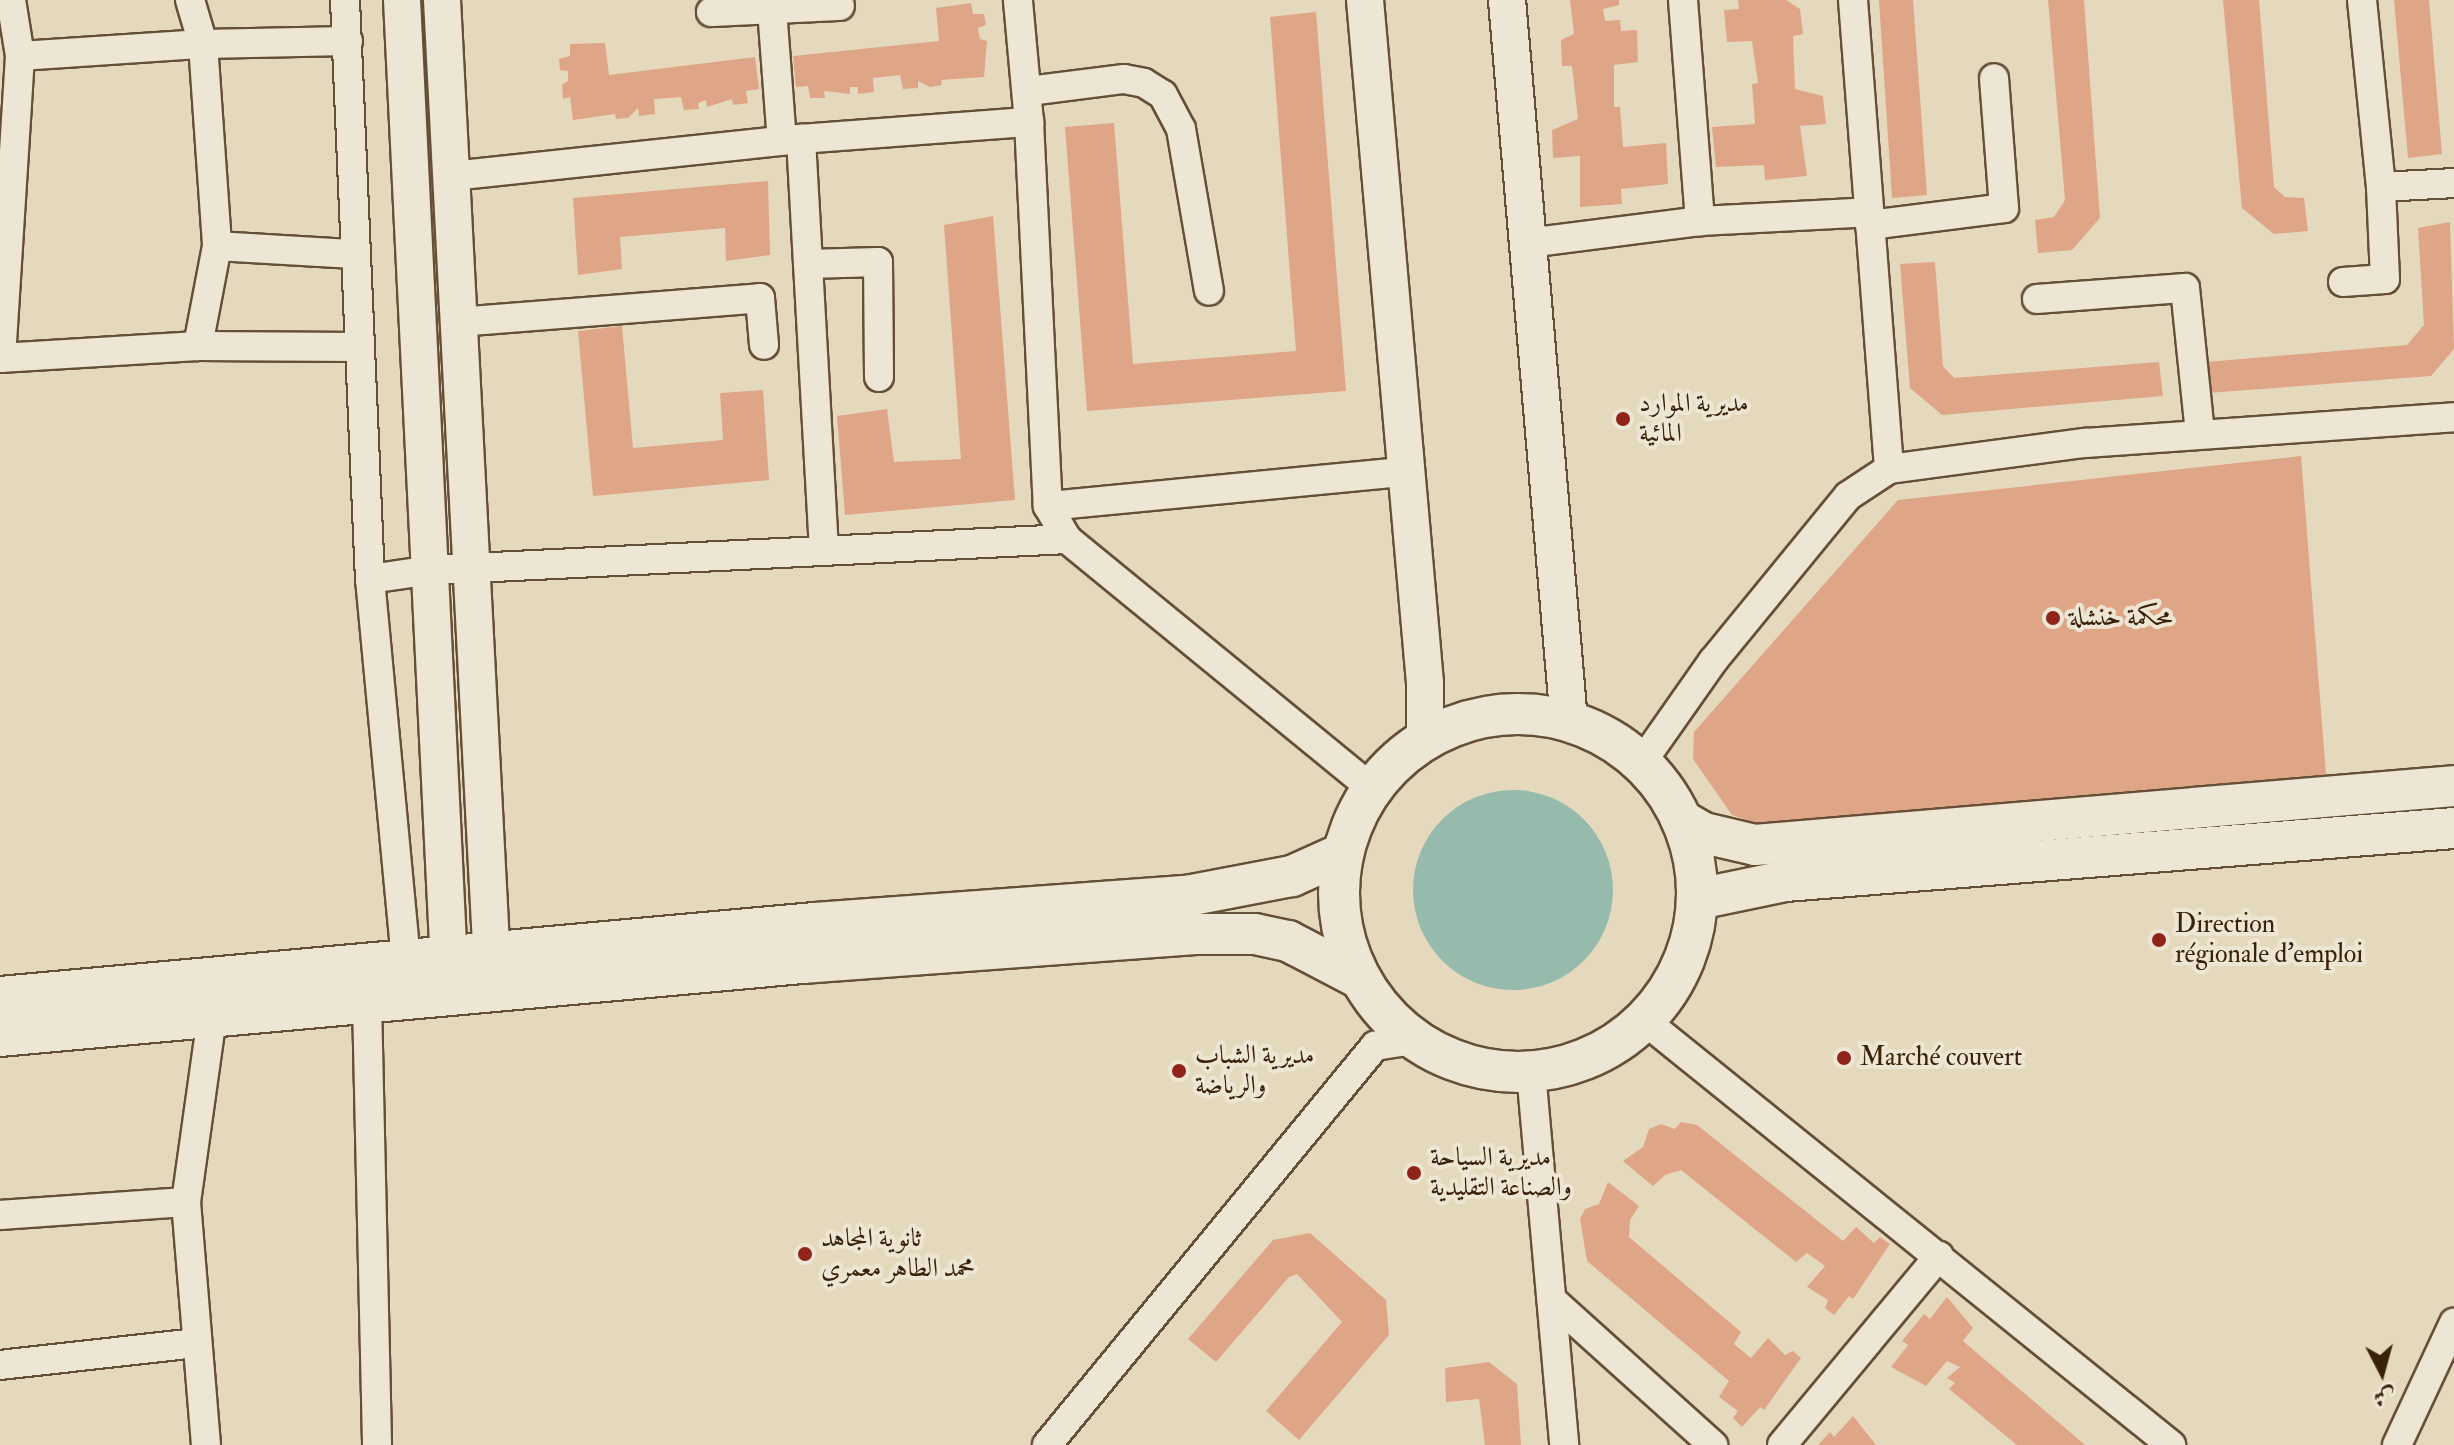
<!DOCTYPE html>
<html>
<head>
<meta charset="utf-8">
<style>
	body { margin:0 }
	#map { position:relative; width:2454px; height:1445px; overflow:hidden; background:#e5d9bd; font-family:"IM FELL Double Pica",Amiri,serif }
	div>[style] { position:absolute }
	.water>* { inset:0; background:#96bbac }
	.round { border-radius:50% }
	.building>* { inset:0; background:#dfa587 }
	.roads { filter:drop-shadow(2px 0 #654f37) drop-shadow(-2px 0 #654f37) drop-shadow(0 2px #654f37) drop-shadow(0 -2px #654f37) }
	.minor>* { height:28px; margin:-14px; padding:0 14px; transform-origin:14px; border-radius:14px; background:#eee6d4 }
	.tertiary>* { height:36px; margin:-18px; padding:0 18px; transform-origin:18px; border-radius:18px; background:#eee6d4 }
	.secondary>* { height:40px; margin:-20px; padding:0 20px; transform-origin:20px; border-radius:20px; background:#eee6d4 }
	.secondary>.ring { margin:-20px; padding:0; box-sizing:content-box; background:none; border:40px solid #eee6d4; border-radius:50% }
	.dots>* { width:22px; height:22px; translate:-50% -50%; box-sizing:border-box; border:4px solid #eee6d4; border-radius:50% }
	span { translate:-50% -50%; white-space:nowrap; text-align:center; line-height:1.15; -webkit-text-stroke:8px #eee6d4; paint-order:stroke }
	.poi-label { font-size:26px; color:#3a210a }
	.left { translate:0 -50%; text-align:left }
	.north { position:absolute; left:2342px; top:1333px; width:80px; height:80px; -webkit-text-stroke:6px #eee6d4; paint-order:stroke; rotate:174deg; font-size:22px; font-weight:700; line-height:32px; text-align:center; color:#3a210a }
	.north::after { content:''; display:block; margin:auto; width:28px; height:36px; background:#3a210a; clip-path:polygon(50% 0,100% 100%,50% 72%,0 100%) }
</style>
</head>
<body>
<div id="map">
	<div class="water">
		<i class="round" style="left:1413px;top:790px;width:200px;height:200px"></i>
	</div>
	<div class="building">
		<i style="clip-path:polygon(1570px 0,1619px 0,1619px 5px,1603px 9px,1605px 21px,1620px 20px,1621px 31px,1637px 30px,1638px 62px,1614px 65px,1614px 107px,1620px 107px,1623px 147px,1666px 143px,1668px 184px,1621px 189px,1622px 204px,1580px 207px,1580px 156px,1553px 158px,1552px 130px,1578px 119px,1572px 66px,1562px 66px,1561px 40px,1574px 34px)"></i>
		<i style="clip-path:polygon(1738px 0,1786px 0,1800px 9px,1803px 34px,1793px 36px,1795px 89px,1823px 96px,1826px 124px,1800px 126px,1807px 176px,1765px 180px,1764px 165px,1716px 167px,1712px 127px,1755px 124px,1752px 84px,1758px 83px,1752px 41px,1727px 42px,1724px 10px,1739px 9px)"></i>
		<i style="clip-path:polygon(1879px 0,1913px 0,1927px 195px,1892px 198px)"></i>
		<i style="clip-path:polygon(2048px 0,2084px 0,2100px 218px,2072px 250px,2038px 253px,2035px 220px,2054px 217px,2065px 200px)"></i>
		<i style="clip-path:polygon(2223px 0,2259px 0,2274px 187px,2285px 197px,2304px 198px,2308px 231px,2274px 234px,2242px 208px)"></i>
		<i style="clip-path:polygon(2394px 0,2429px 0,2442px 154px,2408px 158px)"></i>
		<i style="clip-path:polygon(971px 3px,973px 14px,984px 14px,986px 25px,978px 28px,980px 39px,987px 41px,984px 77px,941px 80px,942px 85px,930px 87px,918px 81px,918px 88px,903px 89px,900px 75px,873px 78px,874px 92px,858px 94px,858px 87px,850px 87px,850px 94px,824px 91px,825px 98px,810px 98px,808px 86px,796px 87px,793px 56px,939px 41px,936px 8px)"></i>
		<i style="clip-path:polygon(1316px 12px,1346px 391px,1087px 411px,1065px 127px,1114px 123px,1133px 364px,1296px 351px,1270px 17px)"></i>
		<i style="clip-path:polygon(605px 43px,609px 75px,755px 57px,759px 89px,746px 91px,748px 103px,733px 105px,732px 99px,707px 107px,706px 100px,698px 103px,699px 109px,684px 110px,681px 97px,654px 99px,655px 114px,639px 116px,638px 108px,628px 118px,616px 119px,615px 114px,573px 120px,570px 97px,563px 99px,562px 85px,568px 81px,568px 71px,560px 70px,559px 59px,570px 56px,570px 44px)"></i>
		<i style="clip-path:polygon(768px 181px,770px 255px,726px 261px,725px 228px,620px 237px,622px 269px,578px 275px,573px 198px)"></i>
		<i style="clip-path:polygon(993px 216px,1015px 500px,845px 515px,837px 416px,887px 409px,894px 462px,961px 459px,944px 225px)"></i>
		<i style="clip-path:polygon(2450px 222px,2454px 349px,2431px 376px,2208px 393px,2206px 362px,2407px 345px,2424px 325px,2418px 228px)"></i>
		<i style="clip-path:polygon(1935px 262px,1943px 366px,1954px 378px,2159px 362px,2163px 396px,1942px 415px,1910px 388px,1900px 264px)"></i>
		<i style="clip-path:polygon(622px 326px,633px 448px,723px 440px,720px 393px,763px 390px,769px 480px,593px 496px,578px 331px)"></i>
		<i style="clip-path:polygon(2301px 456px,2326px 775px,1762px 825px,1732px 815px,1693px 759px,1694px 732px,1898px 500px)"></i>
		<i style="clip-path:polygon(1681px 1122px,1697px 1125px,1843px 1241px,1856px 1227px,1874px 1243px,1880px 1237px,1890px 1244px,1853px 1299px,1849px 1296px,1834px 1315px,1825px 1308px,1828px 1300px,1807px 1287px,1825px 1266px,1807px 1253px,1796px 1262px,1681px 1170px,1665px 1175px,1653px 1186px,1623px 1161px,1643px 1147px,1649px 1129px,1661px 1124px,1675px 1129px)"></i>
		<i style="clip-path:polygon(1608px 1182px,1639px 1206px,1630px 1220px,1629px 1237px,1741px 1332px,1734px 1344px,1751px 1358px,1768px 1338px,1785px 1355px,1793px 1351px,1801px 1358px,1764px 1410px,1760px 1407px,1742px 1427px,1733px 1418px,1738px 1411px,1719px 1397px,1729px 1381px,1587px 1261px,1580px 1219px,1585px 1209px,1599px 1204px)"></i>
		<i style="clip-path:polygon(1310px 1233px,1386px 1300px,1389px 1335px,1299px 1440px,1266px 1411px,1342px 1322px,1297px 1274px,1289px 1277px,1216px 1362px,1188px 1339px,1273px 1240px)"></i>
		<i style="clip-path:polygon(1947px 1297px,1973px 1328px,1963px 1341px,2085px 1445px,2017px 1445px,1949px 1389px,1955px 1383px,1947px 1378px,1960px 1367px,1947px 1361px,1926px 1386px,1891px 1367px,1908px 1345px,1902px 1341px,1924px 1314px,1930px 1319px)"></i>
		<i style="clip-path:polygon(1489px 1362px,1517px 1384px,1521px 1445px,1485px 1445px,1479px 1399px,1446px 1402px,1445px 1368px)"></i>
		<i style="clip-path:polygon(1853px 1416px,1876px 1445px,1818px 1445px,1830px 1432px,1834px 1437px)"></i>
	</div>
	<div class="roads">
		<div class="minor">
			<i style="left:190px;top:0;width:46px;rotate:73.5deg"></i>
			<i style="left:203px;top:44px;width:202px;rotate:86deg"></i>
			<i style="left:217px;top:246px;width:102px;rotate:100.8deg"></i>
			<i style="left:345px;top:0;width:580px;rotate:87.53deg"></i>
			<i style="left:370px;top:579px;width:382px;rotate:84.6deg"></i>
			<i style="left:1683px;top:0;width:222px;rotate:85.6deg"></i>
			<i style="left:1853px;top:0;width:470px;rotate:85.6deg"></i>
			<i style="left:2362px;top:0;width:188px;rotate:84.2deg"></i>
			<i style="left:772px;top:9px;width:132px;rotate:85.7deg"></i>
			<i style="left:711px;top:12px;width:129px;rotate:-2.7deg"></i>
			<i style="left:20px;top:56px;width:183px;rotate:-3.8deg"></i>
			<i style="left:203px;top:44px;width:145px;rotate:-1.2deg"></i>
			<i style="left:1029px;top:91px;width:96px;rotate:-7.2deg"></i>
			<i style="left:1124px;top:79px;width:20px;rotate:11deg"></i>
			<i style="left:1144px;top:83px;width:22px;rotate:32deg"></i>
			<i style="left:1163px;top:95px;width:38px;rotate:62deg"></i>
			<i style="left:1181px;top:129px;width:164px;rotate:80.2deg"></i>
			<i style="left:1029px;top:122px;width:384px;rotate:87.2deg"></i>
			<i style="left:801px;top:139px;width:410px;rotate:86.8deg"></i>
			<i style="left:452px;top:176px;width:351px;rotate:-6.1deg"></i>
			<i style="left:801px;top:139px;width:229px;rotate:-4.3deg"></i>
			<i style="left:1029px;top:122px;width:122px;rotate:-95.2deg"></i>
			<i style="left:1870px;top:225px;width:135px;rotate:-7.2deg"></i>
			<i style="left:2004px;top:208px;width:130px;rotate:-94.4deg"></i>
			<i style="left:1528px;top:243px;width:173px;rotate:-7.3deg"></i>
			<i style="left:1700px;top:221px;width:169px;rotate:-3deg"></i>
			<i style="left:217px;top:246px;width:136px;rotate:3.4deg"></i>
			<i style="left:808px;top:264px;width:70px;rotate:-1.6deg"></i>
			<i style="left:878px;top:262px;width:115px;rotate:89.5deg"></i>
			<i style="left:2343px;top:282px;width:42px;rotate:-4.1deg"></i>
			<i style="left:2385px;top:279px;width:92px;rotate:-92.5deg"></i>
			<i style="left:2381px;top:187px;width:73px;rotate:-3.1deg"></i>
			<i style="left:2037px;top:299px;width:148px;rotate:-4.3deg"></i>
			<i style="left:2185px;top:288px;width:147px;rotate:84.1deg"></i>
			<i style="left:458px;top:322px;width:303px;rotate:-4.5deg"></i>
			<i style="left:760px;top:298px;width:47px;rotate:85.1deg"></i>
			<i style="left:0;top:358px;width:198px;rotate:-3.5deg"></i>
			<i style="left:198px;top:346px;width:160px;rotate:0.4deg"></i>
			<i style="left:1px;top:358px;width:303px;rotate:-86.4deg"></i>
			<i style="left:20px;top:56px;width:57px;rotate:-99.1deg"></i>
			<i style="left:1067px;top:539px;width:393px;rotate:39.3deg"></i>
			<i style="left:370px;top:579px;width:63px;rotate:-8.3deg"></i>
			<i style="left:432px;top:570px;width:636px;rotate:-2.79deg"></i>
			<i style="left:1067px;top:539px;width:38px;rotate:-120deg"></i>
			<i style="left:1048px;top:506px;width:357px;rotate:-5.5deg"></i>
			<i style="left:1642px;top:762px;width:123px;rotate:-54.9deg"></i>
			<i style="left:1713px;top:661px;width:213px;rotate:-50.7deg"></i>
			<i style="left:1848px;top:496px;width:49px;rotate:-33.4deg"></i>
			<i style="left:1889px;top:469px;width:198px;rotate:-7.6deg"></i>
			<i style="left:2085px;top:443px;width:370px;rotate:-4deg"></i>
			<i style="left:367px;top:1002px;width:443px;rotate:88.7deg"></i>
			<i style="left:1645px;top:1021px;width:676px;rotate:38.87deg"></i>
			<i style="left:1531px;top:1072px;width:374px;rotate:84.9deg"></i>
			<i style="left:0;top:1215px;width:186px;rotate:-4deg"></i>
			<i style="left:1552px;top:1300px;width:217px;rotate:42deg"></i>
			<i style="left:0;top:1365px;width:196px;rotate:-6.4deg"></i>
			<i style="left:206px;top:1445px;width:244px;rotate:-94.7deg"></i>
			<i style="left:186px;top:1202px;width:188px;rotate:-82deg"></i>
			<i style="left:1047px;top:1445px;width:517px;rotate:-50.58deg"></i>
			<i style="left:1375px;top:1046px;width:39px;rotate:-9deg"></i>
			<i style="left:1782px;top:1445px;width:246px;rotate:-50.3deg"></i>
			<i style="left:2397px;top:1445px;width:135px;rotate:-65deg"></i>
		</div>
		<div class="tertiary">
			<i style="left:402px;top:0;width:986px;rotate:87.21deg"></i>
			<i style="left:442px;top:0;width:983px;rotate:87.03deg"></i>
			<i style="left:1365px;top:0;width:686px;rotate:84.98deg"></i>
			<i style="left:1425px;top:683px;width:56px;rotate:90deg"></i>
			<i style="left:1507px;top:0;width:724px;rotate:85.09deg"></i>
		</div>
		<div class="secondary">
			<i class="ring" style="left:1339px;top:714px;width:318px;height:318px"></i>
			<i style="left:1683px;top:821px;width:24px;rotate:30deg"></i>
			<i style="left:1704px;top:833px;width:52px;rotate:13.2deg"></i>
			<i style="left:1755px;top:845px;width:701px;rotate:-4.82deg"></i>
			<i style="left:1698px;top:899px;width:89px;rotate:-11.7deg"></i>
			<i style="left:1785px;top:881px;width:671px;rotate:-4.53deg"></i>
			<i style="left:0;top:997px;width:818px;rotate:-5.19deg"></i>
			<i style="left:815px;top:923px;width:373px;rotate:-4.2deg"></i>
			<i style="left:1187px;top:896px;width:107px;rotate:-10.8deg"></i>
			<i style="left:1292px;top:876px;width:54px;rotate:-24.2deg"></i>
			<i style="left:0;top:1036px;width:805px;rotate:-5.2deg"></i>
			<i style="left:802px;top:963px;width:394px;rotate:-4.2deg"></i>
			<i style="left:1195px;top:934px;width:60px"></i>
			<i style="left:1255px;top:934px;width:34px;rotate:12deg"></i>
			<i style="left:1288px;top:941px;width:80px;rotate:27.5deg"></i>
		</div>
	</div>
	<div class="dots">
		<i style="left:1623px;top:419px;background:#8f2418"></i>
		<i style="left:2053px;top:618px;background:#8f2418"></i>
		<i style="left:2159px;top:940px;background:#8f2418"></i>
		<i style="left:1844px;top:1058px;background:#8f2418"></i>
		<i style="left:1179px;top:1071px;background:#8f2418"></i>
		<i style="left:1414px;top:1173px;background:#8f2418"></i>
		<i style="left:805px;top:1254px;background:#8f2418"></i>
	</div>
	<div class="poi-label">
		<span class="left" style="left:1639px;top:419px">مديرية الموارد<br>المائية</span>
		<span class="left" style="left:2069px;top:618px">محكمة خنشلة</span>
		<span class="left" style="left:2175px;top:940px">Direction<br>régionale d'emploi</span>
		<span class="left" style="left:1195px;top:1071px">مديرية الشباب<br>والرياضة</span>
		<span class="left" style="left:1860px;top:1058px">Marché couvert</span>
		<span class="left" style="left:1430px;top:1173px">مديرية السياحة<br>والصناعة التقليدية</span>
		<span class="left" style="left:821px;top:1254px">ثانوية المجاهد<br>محمد الطاهر معمري</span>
	</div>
	<div class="north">ش</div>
</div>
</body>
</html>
